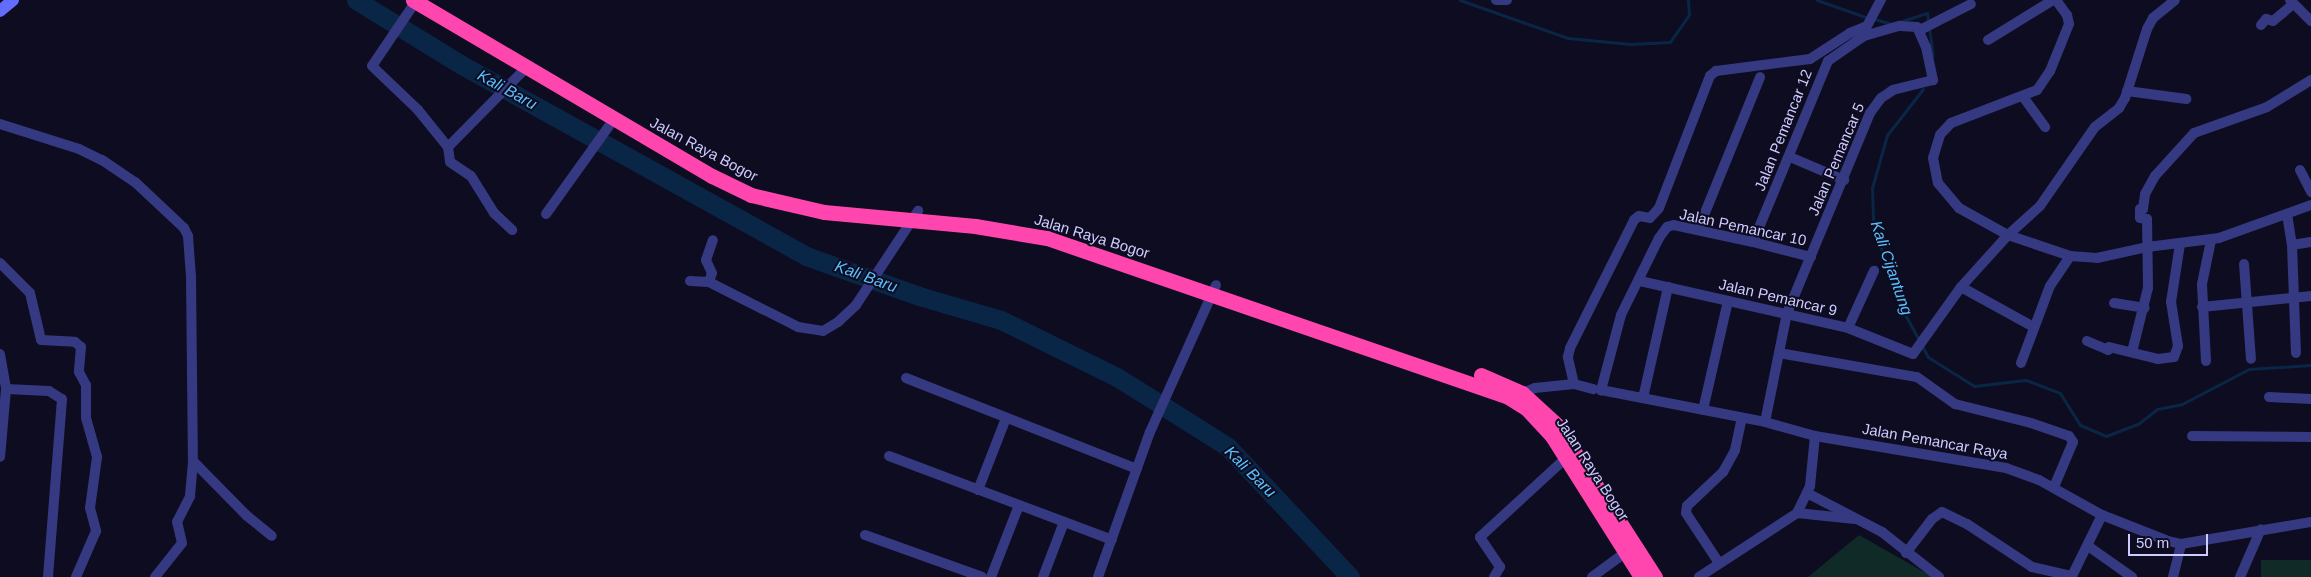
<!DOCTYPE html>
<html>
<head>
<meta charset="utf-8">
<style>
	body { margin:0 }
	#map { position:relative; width:2311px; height:577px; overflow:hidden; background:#0e0c20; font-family:Helvetica,sans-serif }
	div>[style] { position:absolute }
	.green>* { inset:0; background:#0f2a27 }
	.stream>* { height:3px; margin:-1.5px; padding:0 1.5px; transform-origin:1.5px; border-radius:1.5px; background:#0a2646 }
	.river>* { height:19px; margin:-9.5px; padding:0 9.5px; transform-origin:9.5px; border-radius:9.5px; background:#0a2646 }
	.street>* { height:10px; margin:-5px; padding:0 5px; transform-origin:5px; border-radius:5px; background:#353981 }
	.secondary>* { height:12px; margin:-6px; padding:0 6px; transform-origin:6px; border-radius:6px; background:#626cff }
	.highway>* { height:15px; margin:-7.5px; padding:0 7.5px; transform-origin:7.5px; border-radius:7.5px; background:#ff46af }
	span { translate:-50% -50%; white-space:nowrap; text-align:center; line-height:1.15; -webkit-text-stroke:4px #0e0c20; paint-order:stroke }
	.street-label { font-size:15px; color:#cdcbff }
	.water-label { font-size:16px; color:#59c0ff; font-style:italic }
	.scale { position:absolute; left:2128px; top:534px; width:80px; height:22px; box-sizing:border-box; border:2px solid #cdcbff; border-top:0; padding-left:6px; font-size:15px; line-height:18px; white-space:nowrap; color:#cdcbff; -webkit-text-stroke:4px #0e0c20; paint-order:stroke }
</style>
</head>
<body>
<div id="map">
	<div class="green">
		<i style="clip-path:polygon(1859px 535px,1933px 577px,1808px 577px)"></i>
		<i style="clip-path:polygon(2261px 560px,2311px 560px,2311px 577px,2261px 577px)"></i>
	</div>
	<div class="stream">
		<i style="left:1460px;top:0;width:114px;rotate:19.4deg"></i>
		<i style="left:1568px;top:38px;width:63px;rotate:5.4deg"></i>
		<i style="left:1631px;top:44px;width:39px;rotate:-3deg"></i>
		<i style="left:1670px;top:42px;width:33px;rotate:-55deg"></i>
		<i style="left:1689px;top:15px;width:15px;rotate:-94deg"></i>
		<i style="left:1817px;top:0;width:54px;rotate:19.4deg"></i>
		<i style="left:1874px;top:19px;width:20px;rotate:15deg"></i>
		<i style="left:1893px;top:24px;width:36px;rotate:-18deg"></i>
		<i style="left:1927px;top:13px;width:43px;rotate:82.1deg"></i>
		<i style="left:1923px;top:89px;width:58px;rotate:128deg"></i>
		<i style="left:1887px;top:135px;width:55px;rotate:105.8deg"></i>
		<i style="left:1872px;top:188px;width:36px;rotate:88deg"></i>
		<i style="left:1873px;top:224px;width:85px;rotate:71.6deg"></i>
		<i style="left:1900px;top:305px;width:59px;rotate:61.7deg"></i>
		<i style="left:1928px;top:357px;width:54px;rotate:32.2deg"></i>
		<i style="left:1974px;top:386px;width:52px;rotate:-6.6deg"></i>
		<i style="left:2026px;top:380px;width:36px;rotate:21deg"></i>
		<i style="left:2060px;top:393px;width:38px;rotate:58deg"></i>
		<i style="left:2080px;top:425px;width:28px;rotate:23deg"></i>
		<i style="left:2106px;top:436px;width:34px;rotate:-21deg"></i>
		<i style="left:2138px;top:424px;width:24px;rotate:-38deg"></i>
		<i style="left:2157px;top:409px;width:25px;rotate:-11deg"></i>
		<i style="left:2182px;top:404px;width:76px;rotate:-27.6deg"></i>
		<i style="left:2249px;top:369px;width:62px;rotate:-3.7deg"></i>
	</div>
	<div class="river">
		<i style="left:356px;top:0;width:122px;rotate:31.6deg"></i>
		<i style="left:460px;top:64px;width:396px;rotate:29deg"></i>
		<i style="left:806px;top:256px;width:120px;rotate:19.5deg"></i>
		<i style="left:919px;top:296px;width:85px;rotate:16.3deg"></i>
		<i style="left:1001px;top:320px;width:129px;rotate:26.2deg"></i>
		<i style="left:1117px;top:377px;width:131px;rotate:32.2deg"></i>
		<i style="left:1228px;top:447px;width:178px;rotate:46.8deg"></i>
	</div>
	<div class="street">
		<i style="left:1496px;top:0;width:11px"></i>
		<i style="left:2056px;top:0;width:19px;rotate:54deg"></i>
		<i style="left:2067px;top:15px;width:9px;rotate:77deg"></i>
		<i style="left:2069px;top:24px;width:51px;rotate:112deg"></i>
		<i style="left:2050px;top:71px;width:23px;rotate:124deg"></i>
		<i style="left:2037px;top:90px;width:92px;rotate:159deg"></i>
		<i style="left:1951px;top:123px;width:16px;rotate:133deg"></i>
		<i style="left:1940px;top:135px;width:24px;rotate:107deg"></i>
		<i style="left:1933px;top:158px;width:25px;rotate:79deg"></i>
		<i style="left:1938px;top:183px;width:33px;rotate:50deg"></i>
		<i style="left:1959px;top:208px;width:56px;rotate:28.9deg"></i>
		<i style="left:2008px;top:235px;width:65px;rotate:18.7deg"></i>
		<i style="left:2070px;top:256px;width:27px;rotate:4deg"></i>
		<i style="left:2097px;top:258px;width:51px;rotate:-12.4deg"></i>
		<i style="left:2147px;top:247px;width:73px;rotate:-7.1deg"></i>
		<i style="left:2219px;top:238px;width:98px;rotate:-19.7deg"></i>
		<i style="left:2290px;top:0;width:30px;rotate:45deg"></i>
		<i style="left:416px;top:1px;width:78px;rotate:124.1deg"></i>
		<i style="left:372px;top:66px;width:64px;rotate:43.7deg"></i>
		<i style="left:418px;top:110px;width:48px;rotate:51deg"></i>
		<i style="left:448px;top:147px;width:15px;rotate:82deg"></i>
		<i style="left:450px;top:162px;width:25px;rotate:34deg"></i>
		<i style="left:471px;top:176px;width:44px;rotate:58.1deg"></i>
		<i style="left:494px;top:213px;width:25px;rotate:43deg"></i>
		<i style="left:2261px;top:25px;width:8px;rotate:-50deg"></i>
		<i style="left:2266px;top:19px;width:7px;rotate:16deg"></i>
		<i style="left:2273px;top:21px;width:26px;rotate:-40deg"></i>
		<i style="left:1920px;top:30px;width:57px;rotate:-27deg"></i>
		<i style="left:1988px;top:40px;width:76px;rotate:-31.6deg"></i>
		<i style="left:2127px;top:91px;width:60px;rotate:7.7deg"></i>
		<i style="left:2024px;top:98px;width:36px;rotate:54deg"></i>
		<i style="left:0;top:124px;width:83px;rotate:17.6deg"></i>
		<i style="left:79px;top:149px;width:25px;rotate:26deg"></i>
		<i style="left:102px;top:160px;width:40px;rotate:34deg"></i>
		<i style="left:135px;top:182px;width:67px;rotate:43.2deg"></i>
		<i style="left:184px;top:228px;width:9px;rotate:63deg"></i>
		<i style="left:188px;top:236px;width:41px;rotate:85.8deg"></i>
		<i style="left:191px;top:277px;width:184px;rotate:89.4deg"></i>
		<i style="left:193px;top:461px;width:76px;rotate:45.5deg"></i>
		<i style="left:246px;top:515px;width:33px;rotate:39deg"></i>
		<i style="left:448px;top:147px;width:111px;rotate:-45.4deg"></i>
		<i style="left:1790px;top:157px;width:59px;rotate:23.1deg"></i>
		<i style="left:2300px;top:170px;width:25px;rotate:63deg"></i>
		<i style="left:546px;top:214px;width:117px;rotate:-54.4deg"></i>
		<i style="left:2287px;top:214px;width:31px;rotate:81deg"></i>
		<i style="left:2292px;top:245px;width:108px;rotate:87.9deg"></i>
		<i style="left:1698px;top:230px;width:165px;rotate:-67.9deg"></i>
		<i style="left:1753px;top:242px;width:196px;rotate:-67.5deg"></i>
		<i style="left:1828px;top:61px;width:44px;rotate:-34.8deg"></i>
		<i style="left:1864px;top:36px;width:37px;rotate:-16deg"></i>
		<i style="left:1900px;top:26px;width:17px;rotate:3deg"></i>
		<i style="left:1917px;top:27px;width:22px;rotate:66deg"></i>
		<i style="left:1926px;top:47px;width:34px;rotate:78deg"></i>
		<i style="left:1933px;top:80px;width:41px;rotate:166deg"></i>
		<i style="left:1893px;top:90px;width:14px;rotate:146deg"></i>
		<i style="left:1881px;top:98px;width:19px;rotate:126deg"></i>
		<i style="left:1870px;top:113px;width:217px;rotate:112.5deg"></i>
		<i style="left:1787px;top:313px;width:111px;rotate:101.4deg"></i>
		<i style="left:2292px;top:245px;width:19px;rotate:-9deg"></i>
		<i style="left:1811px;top:257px;width:60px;rotate:-165.5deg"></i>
		<i style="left:1753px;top:242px;width:81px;rotate:-167.9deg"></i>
		<i style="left:1674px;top:225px;width:7px;rotate:164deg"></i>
		<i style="left:1667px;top:227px;width:14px;rotate:126deg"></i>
		<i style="left:1659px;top:238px;width:86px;rotate:116.3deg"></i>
		<i style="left:1621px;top:315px;width:78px;rotate:104.9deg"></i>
		<i style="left:1601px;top:390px;width:167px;rotate:11deg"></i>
		<i style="left:1765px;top:422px;width:52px;rotate:15.6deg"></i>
		<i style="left:1815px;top:436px;width:194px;rotate:9.5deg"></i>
		<i style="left:2006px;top:468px;width:35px;rotate:20deg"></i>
		<i style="left:2039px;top:480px;width:72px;rotate:29.1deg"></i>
		<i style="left:2102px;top:515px;width:71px;rotate:21.5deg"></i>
		<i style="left:2168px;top:541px;width:13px;rotate:13deg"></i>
		<i style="left:2181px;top:544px;width:132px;rotate:-9.6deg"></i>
		<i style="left:0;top:263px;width:42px;rotate:45deg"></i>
		<i style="left:30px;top:293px;width:48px;rotate:76.8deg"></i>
		<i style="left:41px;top:340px;width:34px;rotate:3deg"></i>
		<i style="left:75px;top:342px;width:8px;rotate:40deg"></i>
		<i style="left:81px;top:347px;width:25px;rotate:95deg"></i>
		<i style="left:79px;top:372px;width:15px;rotate:62deg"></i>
		<i style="left:86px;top:385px;width:33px;rotate:90deg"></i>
		<i style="left:86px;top:418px;width:41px;rotate:74.2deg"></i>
		<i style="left:97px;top:457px;width:51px;rotate:97.8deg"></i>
		<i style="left:90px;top:508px;width:24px;rotate:75deg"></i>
		<i style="left:96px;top:531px;width:50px;rotate:113.5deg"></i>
		<i style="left:2244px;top:264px;width:95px;rotate:85.8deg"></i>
		<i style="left:690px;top:281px;width:19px;rotate:3deg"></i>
		<i style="left:709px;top:282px;width:100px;rotate:26.8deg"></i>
		<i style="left:798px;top:327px;width:25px;rotate:9deg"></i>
		<i style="left:823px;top:331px;width:17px;rotate:-31deg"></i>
		<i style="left:838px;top:322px;width:25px;rotate:-43deg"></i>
		<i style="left:856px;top:305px;width:113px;rotate:-56.6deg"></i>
		<i style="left:1640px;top:281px;width:213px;rotate:12.7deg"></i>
		<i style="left:1848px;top:328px;width:63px;rotate:-65.5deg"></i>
		<i style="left:709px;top:282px;width:9px;rotate:-72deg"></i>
		<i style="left:712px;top:273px;width:14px;rotate:-115deg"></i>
		<i style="left:706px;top:260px;width:21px;rotate:-71deg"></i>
		<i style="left:1961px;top:287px;width:81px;rotate:28.8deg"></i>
		<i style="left:2114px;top:303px;width:31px;rotate:9deg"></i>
		<i style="left:2202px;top:307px;width:110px;rotate:-5.8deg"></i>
		<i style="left:1848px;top:328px;width:70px;rotate:21.8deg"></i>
		<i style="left:1913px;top:354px;width:82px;rotate:-54.4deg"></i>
		<i style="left:1961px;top:287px;width:70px;rotate:-47.9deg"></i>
		<i style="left:2008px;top:235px;width:43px;rotate:-42.2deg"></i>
		<i style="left:2040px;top:206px;width:96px;rotate:-55.2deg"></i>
		<i style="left:2095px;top:127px;width:31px;rotate:-38deg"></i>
		<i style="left:2119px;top:108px;width:12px;rotate:-59deg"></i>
		<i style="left:2125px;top:98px;width:72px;rotate:-72.3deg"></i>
		<i style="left:2147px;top:29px;width:13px;rotate:-61deg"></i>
		<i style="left:2153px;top:18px;width:28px;rotate:-39deg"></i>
		<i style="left:2087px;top:341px;width:23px;rotate:23deg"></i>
		<i style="left:2108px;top:350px;width:3px;rotate:-72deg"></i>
		<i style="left:2109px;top:347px;width:50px;rotate:13.8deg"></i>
		<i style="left:2158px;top:359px;width:16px;rotate:-7deg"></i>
		<i style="left:2174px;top:357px;width:12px;rotate:-70deg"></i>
		<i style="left:2178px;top:346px;width:45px;rotate:-99deg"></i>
		<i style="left:2171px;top:302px;width:59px;rotate:-81.2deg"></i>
		<i style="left:2132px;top:352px;width:66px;rotate:-76deg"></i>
		<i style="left:2148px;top:288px;width:69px;rotate:-90.8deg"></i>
		<i style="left:2147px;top:219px;width:7px;rotate:-172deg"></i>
		<i style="left:2140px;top:218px;width:9px;rotate:-90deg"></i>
		<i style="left:2140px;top:209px;width:3px"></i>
		<i style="left:2143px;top:209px;width:15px;rotate:-82deg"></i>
		<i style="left:2145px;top:194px;width:21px;rotate:-61deg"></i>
		<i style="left:2155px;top:176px;width:58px;rotate:-47.8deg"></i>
		<i style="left:2194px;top:133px;width:77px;rotate:-19.6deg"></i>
		<i style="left:2267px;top:107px;width:52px;rotate:-31.5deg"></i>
		<i style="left:1779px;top:353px;width:140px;rotate:9.9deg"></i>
		<i style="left:1917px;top:377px;width:47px;rotate:35.4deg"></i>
		<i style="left:1955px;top:404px;width:78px;rotate:14deg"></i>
		<i style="left:2031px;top:423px;width:40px;rotate:18.9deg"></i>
		<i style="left:2069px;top:436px;width:7px;rotate:56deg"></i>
		<i style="left:2073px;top:442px;width:49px;rotate:112.9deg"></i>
		<i style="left:0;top:354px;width:36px;rotate:80deg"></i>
		<i style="left:6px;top:389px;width:68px;rotate:95deg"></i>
		<i style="left:2206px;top:361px;width:77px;rotate:-93deg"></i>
		<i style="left:2202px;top:284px;width:45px;rotate:-78.4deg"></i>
		<i style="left:2021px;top:363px;width:82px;rotate:-69.4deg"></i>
		<i style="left:2050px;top:286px;width:36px;rotate:-56deg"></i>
		<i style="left:906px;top:378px;width:248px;rotate:21.5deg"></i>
		<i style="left:1574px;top:384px;width:28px;rotate:-103deg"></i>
		<i style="left:1568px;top:357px;width:9px;rotate:-77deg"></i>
		<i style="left:1570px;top:348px;width:143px;rotate:-63.4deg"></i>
		<i style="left:1634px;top:220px;width:6px;rotate:-39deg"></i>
		<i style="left:1639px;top:216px;width:11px;rotate:10deg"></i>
		<i style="left:1650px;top:218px;width:13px;rotate:-48deg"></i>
		<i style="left:1659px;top:208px;width:142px;rotate:-68.9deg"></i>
		<i style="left:1710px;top:76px;width:8px;rotate:-40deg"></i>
		<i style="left:1716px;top:71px;width:95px;rotate:-7.3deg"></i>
		<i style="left:1810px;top:59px;width:48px;rotate:-33deg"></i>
		<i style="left:1850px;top:33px;width:18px;rotate:-22deg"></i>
		<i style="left:1867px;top:26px;width:30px;rotate:-62deg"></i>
		<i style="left:6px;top:389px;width:43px;rotate:2.7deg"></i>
		<i style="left:49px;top:391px;width:15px;rotate:32deg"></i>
		<i style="left:62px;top:399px;width:179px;rotate:94.5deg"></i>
		<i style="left:1522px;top:393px;width:14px;rotate:-21deg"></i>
		<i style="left:1535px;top:388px;width:39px;rotate:-6deg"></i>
		<i style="left:1574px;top:384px;width:20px;rotate:15deg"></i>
		<i style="left:2269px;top:397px;width:42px;rotate:2.7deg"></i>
		<i style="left:1643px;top:398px;width:114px;rotate:-77.3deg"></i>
		<i style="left:1703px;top:410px;width:112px;rotate:-77.1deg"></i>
		<i style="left:2192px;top:436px;width:119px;rotate:0.5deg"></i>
		<i style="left:889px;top:456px;width:238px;rotate:20.6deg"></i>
		<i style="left:978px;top:490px;width:77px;rotate:-68.7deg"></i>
		<i style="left:1807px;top:493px;width:85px;rotate:27.5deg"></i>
		<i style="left:1882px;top:532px;width:73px;rotate:38.3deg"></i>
		<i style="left:1797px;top:513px;width:58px;rotate:5.9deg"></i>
		<i style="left:865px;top:535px;width:124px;rotate:19.7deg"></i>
		<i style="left:2088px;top:546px;width:54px;rotate:35.2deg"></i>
		<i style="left:1906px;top:553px;width:43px;rotate:-52.6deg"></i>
		<i style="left:1932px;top:519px;width:12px;rotate:-35deg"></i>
		<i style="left:1942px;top:512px;width:28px;rotate:26deg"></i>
		<i style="left:1967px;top:524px;width:78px;rotate:33.5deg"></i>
		<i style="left:2032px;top:567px;width:41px;rotate:12.7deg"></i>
		<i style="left:2072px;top:576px;width:68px;rotate:-63.8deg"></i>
		<i style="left:1719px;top:563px;width:60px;rotate:-123.4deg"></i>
		<i style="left:1686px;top:513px;width:7px;rotate:-82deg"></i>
		<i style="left:1687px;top:506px;width:50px;rotate:-43.4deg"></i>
		<i style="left:1723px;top:472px;width:25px;rotate:-61deg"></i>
		<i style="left:1735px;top:450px;width:33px;rotate:-78deg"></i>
		<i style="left:155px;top:577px;width:43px;rotate:-51.5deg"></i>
		<i style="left:182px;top:543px;width:22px;rotate:-103deg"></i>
		<i style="left:177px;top:522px;width:29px;rotate:-63deg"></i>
		<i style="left:190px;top:496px;width:35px;rotate:-85deg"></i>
		<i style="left:991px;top:577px;width:77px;rotate:-68.7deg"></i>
		<i style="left:1043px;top:577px;width:59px;rotate:-69.1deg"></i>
		<i style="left:1098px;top:577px;width:154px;rotate:-70.3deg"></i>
		<i style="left:1150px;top:432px;width:161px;rotate:-65.8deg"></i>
		<i style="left:1494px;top:577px;width:12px;rotate:-59deg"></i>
		<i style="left:1500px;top:567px;width:36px;rotate:-124deg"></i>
		<i style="left:1480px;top:537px;width:118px;rotate:-42.6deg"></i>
		<i style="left:1592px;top:577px;width:42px;rotate:-36.3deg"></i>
		<i style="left:1699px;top:577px;width:117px;rotate:-33.1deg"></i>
		<i style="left:1797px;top:513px;width:30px;rotate:-64deg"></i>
		<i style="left:1810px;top:486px;width:50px;rotate:-84.3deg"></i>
		<i style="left:2173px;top:577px;width:34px;rotate:-76deg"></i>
		<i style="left:2240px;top:577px;width:52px;rotate:-66.4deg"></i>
	</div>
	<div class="secondary">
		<i style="left:0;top:11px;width:17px;rotate:-40deg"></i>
	</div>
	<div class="highway">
		<i style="left:413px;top:0;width:347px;rotate:30.5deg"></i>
		<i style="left:712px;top:176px;width:43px;rotate:26deg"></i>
		<i style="left:751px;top:195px;width:75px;rotate:13.1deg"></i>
		<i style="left:824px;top:212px;width:152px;rotate:5.3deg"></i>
		<i style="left:975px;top:226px;width:73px;rotate:9.5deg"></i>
		<i style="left:1047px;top:238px;width:488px;rotate:19deg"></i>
		<i style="left:1508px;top:397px;width:22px;rotate:32deg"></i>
		<i style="left:1527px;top:409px;width:37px;rotate:47deg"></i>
		<i style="left:1552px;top:436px;width:167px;rotate:57.7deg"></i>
		<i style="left:1481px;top:375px;width:45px;rotate:23.7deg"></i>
		<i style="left:1522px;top:393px;width:47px;rotate:42.4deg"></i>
		<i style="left:1557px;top:425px;width:181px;rotate:57.2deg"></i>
	</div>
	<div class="street-label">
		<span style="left:1783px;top:130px;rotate:-68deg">Jalan Pemancar 12</span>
		<span style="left:704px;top:149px;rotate:28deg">Jalan Raya Bogor</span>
		<span style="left:1836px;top:159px;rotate:-67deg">Jalan Pemancar 5</span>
		<span style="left:1743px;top:227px;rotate:12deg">Jalan Pemancar 10</span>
		<span style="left:1092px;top:236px;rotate:17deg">Jalan Raya Bogor</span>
		<span style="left:1778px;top:297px;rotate:13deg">Jalan Pemancar 9</span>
		<span style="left:1935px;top:441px;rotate:10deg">Jalan Pemancar Raya</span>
		<span style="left:1593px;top:469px;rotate:57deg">Jalan Raya Bogor</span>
	</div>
	<div class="water-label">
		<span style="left:507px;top:90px;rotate:29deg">Kali Baru</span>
		<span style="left:1891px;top:268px;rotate:71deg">Kali Cijantung</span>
		<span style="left:866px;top:277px;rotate:20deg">Kali Baru</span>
		<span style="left:1250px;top:472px;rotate:45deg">Kali Baru</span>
	</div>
	<div class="scale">50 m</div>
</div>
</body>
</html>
